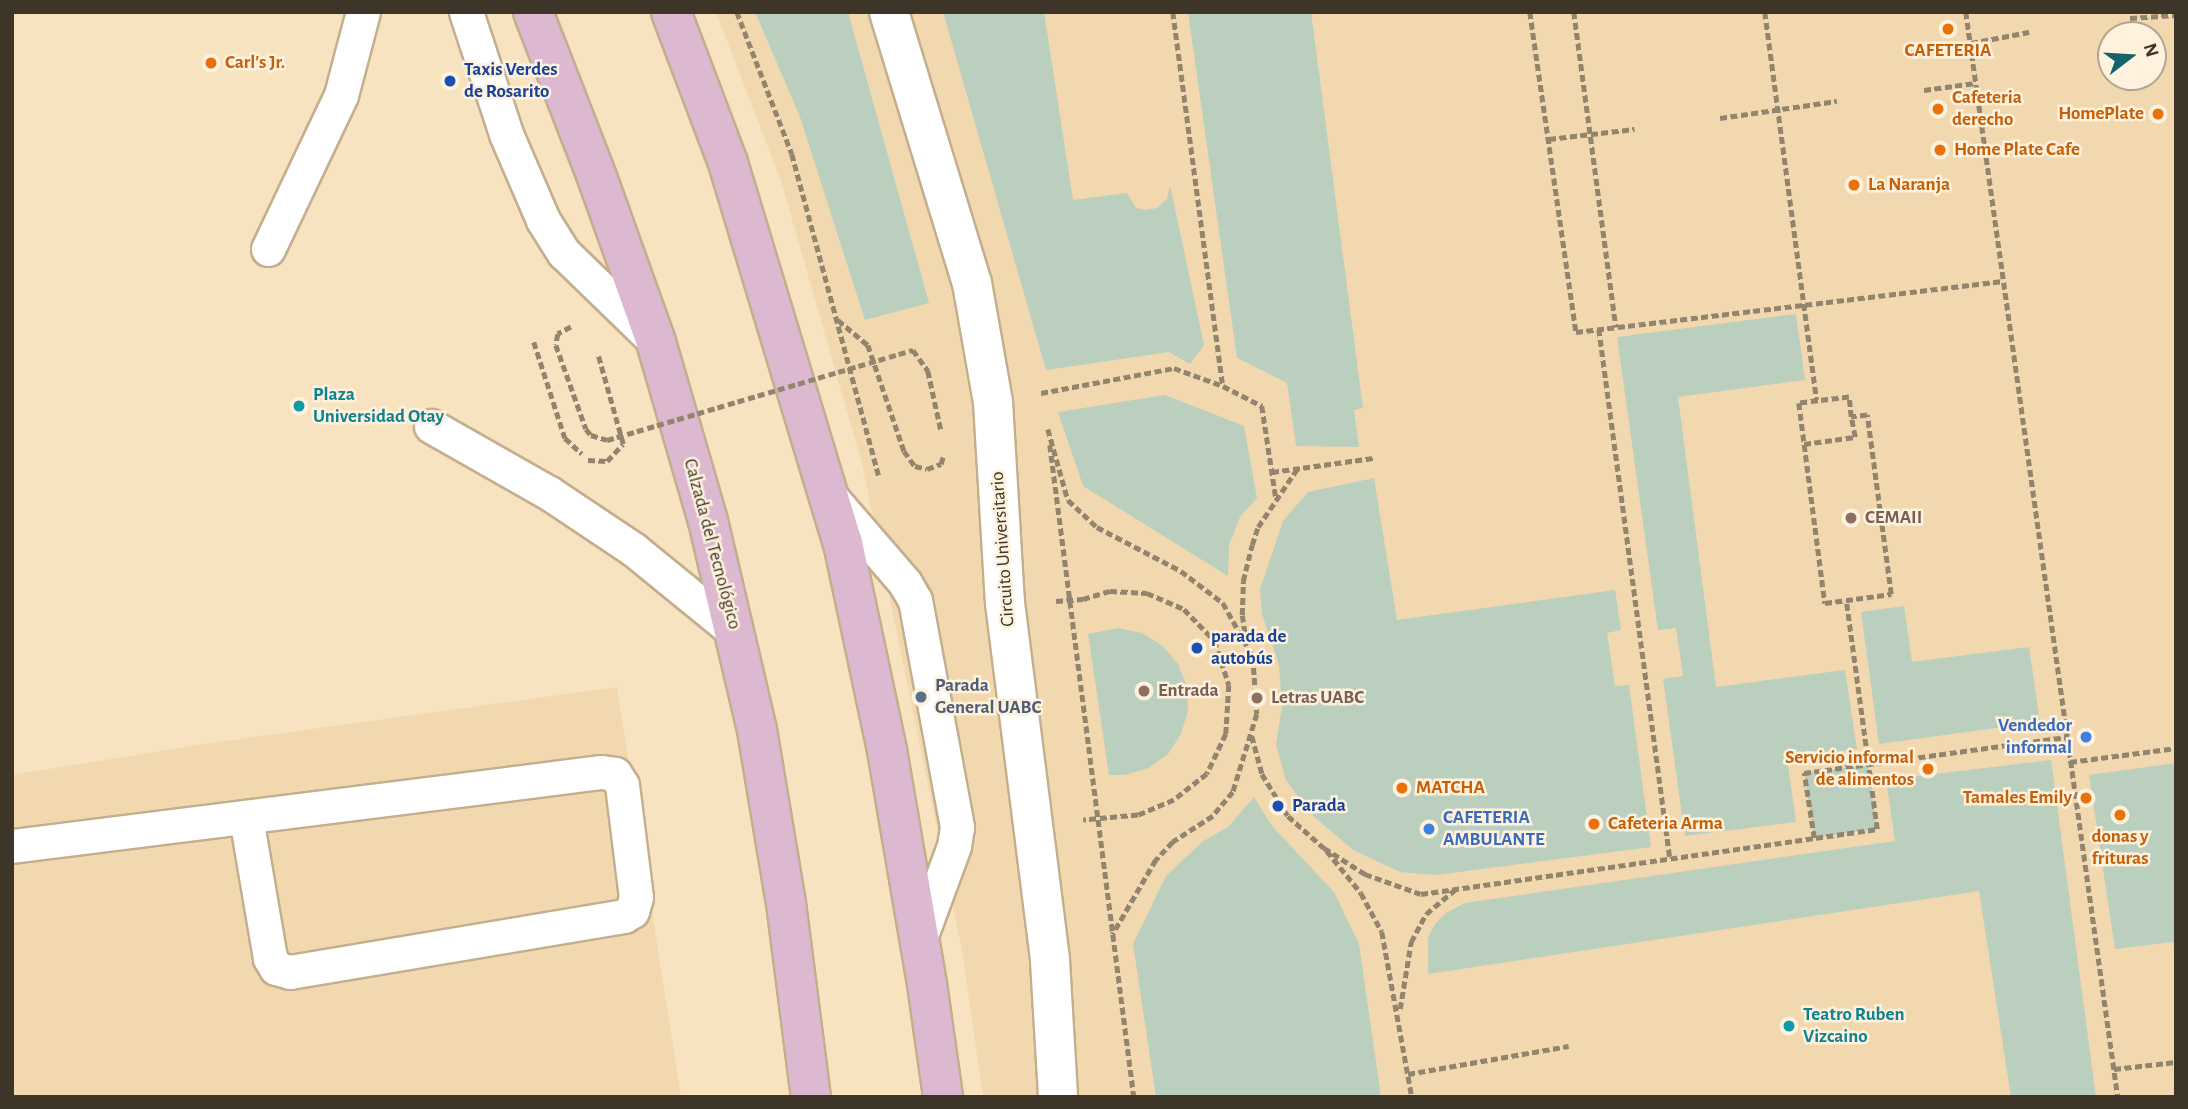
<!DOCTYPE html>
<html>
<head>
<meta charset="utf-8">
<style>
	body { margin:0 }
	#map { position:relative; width:2188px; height:1109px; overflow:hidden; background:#f8e3c1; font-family:"Alegreya Sans",sans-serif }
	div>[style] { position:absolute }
	.built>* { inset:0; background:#f1d8af }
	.green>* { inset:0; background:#bacfbe }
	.path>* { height:4.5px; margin-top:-2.25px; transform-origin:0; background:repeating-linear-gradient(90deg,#92846d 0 7px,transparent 0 10.5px) }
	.roads { filter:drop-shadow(2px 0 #c3ae8e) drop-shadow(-2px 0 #c3ae8e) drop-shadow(0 2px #c3ae8e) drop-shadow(0 -2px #c3ae8e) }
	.service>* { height:33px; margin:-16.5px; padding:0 16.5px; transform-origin:16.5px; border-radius:16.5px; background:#fff }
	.tertiary>* { height:38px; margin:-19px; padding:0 19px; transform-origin:19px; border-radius:19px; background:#fff }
	.primary>* { height:38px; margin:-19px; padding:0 19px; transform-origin:19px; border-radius:19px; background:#ddb8d1 }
	.path-bridge>* { height:4.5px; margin-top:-2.25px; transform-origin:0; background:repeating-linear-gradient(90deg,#92846d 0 7px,transparent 0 10.5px) }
	.dots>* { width:19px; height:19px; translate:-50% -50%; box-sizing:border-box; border:4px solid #fef1dd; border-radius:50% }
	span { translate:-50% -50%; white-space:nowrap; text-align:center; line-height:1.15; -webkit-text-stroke:5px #fef1dd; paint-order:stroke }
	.food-label { font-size:19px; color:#c56008; font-weight:700 }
	.left { translate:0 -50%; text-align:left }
	.right { translate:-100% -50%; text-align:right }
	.transit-label { font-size:19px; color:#164399; font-weight:700 }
	.culture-label { font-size:19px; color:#0d838f; font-weight:700 }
	.education-label { font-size:19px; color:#785e54; font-weight:700 }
	.street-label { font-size:19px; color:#3d3527 }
	.service-label { font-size:19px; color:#4e5e75; font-weight:700 }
	.shop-label { font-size:19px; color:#366cbe; font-weight:700 }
	.frame { position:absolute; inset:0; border:14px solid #3d3527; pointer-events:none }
	.north { position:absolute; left:2097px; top:21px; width:70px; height:70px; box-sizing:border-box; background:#fef1dd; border:2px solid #b1a694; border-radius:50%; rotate:73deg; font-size:19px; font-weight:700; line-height:28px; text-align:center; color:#3d3527 }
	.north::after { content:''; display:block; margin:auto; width:24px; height:32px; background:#14636a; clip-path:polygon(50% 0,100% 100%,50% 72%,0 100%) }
</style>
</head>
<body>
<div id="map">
	<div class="built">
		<i style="clip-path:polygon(evenodd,716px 12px,2176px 12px,2176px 1097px,983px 1097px,962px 951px,862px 464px,781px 181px,716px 12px,2111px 35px,2153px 35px,2153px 77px,2111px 77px,2111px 35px)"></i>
		<i style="clip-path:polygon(617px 687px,681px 1097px,12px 1097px,12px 775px,203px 744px)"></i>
	</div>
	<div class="green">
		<i style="clip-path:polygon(755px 12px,848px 12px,929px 303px,865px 320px,800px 117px)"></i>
		<i style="clip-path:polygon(943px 12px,1044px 12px,1073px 200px,1127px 193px,1136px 208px,1146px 210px,1157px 208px,1167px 199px,1170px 185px,1204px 345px,1190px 364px,1169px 352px,1046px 370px)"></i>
		<i style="clip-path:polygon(1188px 12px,1311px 12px,1363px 408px,1354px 410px,1359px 447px,1296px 446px,1287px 383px,1237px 358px)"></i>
		<i style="clip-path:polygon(1796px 314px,1805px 380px,1678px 397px,1716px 687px,1845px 670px,1857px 749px,1787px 758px,1796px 822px,1685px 836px,1663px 679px,1683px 676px,1676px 628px,1658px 630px,1617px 337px)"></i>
		<i style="clip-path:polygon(1165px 395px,1244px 426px,1257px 498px,1240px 517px,1229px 545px,1228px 576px,1083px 486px,1058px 412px)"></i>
		<i style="clip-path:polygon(1374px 478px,1397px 620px,1615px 590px,1621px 630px,1607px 633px,1615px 686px,1629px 685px,1651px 847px,1436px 875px,1400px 872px,1353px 850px,1310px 813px,1286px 780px,1276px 745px,1282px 706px,1279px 665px,1262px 614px,1260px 589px,1283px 521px,1308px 492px)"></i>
		<i style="clip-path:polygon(1904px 606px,1912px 662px,2029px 647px,2040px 722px,1879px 744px,1861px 612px)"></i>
		<i style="clip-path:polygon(1118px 628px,1142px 633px,1163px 646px,1178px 664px,1187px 687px,1188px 711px,1181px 734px,1168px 754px,1148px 768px,1125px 775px,1109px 775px,1088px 634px)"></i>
		<i style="clip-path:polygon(2051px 760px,2096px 1097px,2011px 1097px,1979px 891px,1428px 974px,1428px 938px,1435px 924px,1446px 913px,1465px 903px,1895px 841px,1886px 780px)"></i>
		<i style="clip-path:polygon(2176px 763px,2176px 958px,2173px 942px,2115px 949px,2089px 775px)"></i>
		<i style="clip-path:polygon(1868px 765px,1877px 829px,1814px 838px,1804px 773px)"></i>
		<i style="clip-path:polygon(1254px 797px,1272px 826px,1334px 892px,1359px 944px,1381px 1097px,1156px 1097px,1133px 944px,1166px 876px,1202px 842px,1228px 827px)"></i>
	</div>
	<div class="path">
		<i style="left:737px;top:12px;width:152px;rotate:68.8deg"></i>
		<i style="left:792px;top:154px;width:335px;rotate:74.9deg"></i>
		<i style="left:1173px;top:12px;width:377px;rotate:82.4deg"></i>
		<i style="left:1530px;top:12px;width:323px;rotate:81.8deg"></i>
		<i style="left:1576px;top:332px;width:430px;rotate:-6.8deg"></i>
		<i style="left:1574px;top:12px;width:318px;rotate:82.4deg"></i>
		<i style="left:1765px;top:12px;width:391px;rotate:82.4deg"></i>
		<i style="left:1966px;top:12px;width:1096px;rotate:82.03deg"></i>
		<i style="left:2130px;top:18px;width:46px;rotate:-3.7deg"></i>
		<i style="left:1971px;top:43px;width:59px;rotate:-10.7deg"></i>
		<i style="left:1924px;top:90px;width:52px;rotate:-7.7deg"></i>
		<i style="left:1720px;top:118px;width:118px;rotate:-8.3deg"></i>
		<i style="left:1549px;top:139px;width:86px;rotate:-6.7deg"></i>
		<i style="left:838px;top:320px;width:39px;rotate:40deg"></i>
		<i style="left:868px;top:345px;width:112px;rotate:71.2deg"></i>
		<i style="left:904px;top:451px;width:19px;rotate:54deg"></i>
		<i style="left:915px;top:466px;width:12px;rotate:14deg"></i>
		<i style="left:927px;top:469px;width:15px;rotate:-20deg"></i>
		<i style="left:941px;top:464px;width:8px;rotate:-76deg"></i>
		<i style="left:571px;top:327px;width:15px;rotate:152deg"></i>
		<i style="left:558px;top:334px;width:11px;rotate:100deg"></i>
		<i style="left:556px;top:345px;width:89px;rotate:70.3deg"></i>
		<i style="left:586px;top:429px;width:8px;rotate:50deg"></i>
		<i style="left:591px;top:435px;width:17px;rotate:17deg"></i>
		<i style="left:1599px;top:329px;width:534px;rotate:82.36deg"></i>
		<i style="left:534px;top:342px;width:101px;rotate:72.1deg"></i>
		<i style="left:565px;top:438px;width:23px;rotate:43deg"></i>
		<i style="left:913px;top:350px;width:26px;rotate:54deg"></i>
		<i style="left:928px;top:371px;width:60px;rotate:77.6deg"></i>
		<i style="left:1041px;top:393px;width:135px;rotate:-10.6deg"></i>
		<i style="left:1174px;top:368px;width:52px;rotate:20.2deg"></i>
		<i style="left:1223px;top:386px;width:44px;rotate:27.1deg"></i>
		<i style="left:1262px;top:406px;width:94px;rotate:81.4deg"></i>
		<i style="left:1048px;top:429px;width:74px;rotate:74.3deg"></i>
		<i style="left:1068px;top:500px;width:40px;rotate:43deg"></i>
		<i style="left:1097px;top:527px;width:95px;rotate:27.6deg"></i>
		<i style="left:1181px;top:571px;width:53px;rotate:37.3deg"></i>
		<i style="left:1223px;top:603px;width:62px;rotate:60.9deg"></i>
		<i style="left:1253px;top:657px;width:57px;rotate:86deg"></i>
		<i style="left:1257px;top:714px;width:82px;rotate:107.1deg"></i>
		<i style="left:1233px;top:792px;width:31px;rotate:130deg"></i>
		<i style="left:1213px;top:816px;width:48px;rotate:147deg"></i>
		<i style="left:1173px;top:842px;width:25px;rotate:133deg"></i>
		<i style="left:1156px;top:860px;width:86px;rotate:120.2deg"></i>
		<i style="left:1804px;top:444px;width:51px;rotate:-7.8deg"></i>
		<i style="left:1855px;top:437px;width:20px;rotate:-101deg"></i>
		<i style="left:1851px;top:417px;width:20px;rotate:-96deg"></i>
		<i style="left:1849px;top:397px;width:50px;rotate:173.2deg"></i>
		<i style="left:1799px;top:403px;width:202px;rotate:82.6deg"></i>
		<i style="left:1825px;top:603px;width:67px;rotate:-7.8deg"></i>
		<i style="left:1891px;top:594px;width:181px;rotate:-97.6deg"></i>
		<i style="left:1867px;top:415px;width:16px;rotate:173deg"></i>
		<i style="left:1050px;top:445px;width:657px;rotate:82.66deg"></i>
		<i style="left:588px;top:460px;width:19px;rotate:3deg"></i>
		<i style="left:607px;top:461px;width:23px;rotate:-47deg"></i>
		<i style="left:623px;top:444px;width:92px;rotate:-105.7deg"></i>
		<i style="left:1272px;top:472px;width:102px;rotate:-7.9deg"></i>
		<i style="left:1056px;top:601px;width:27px;rotate:-4deg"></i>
		<i style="left:1083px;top:599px;width:28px;rotate:-17deg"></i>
		<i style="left:1110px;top:591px;width:37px;rotate:3deg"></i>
		<i style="left:1147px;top:593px;width:40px;rotate:23.4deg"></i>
		<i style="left:1184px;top:609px;width:45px;rotate:45.9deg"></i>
		<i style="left:1215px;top:641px;width:46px;rotate:72.3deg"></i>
		<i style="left:1229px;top:685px;width:49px;rotate:93.5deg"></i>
		<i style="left:1226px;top:734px;width:44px;rotate:115.4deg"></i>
		<i style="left:1207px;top:774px;width:42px;rotate:141.8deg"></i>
		<i style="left:1174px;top:800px;width:39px;rotate:157deg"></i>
		<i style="left:1138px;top:815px;width:55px;rotate:174.8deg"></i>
		<i style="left:1246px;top:643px;width:28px;rotate:-98deg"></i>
		<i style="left:1242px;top:615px;width:34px;rotate:-88deg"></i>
		<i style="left:1243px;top:581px;width:37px;rotate:-76deg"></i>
		<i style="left:1252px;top:545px;width:19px;rotate:-72deg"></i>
		<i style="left:1258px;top:527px;width:70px;rotate:-56.1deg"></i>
		<i style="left:1252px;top:736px;width:39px;rotate:75deg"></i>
		<i style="left:1262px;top:774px;width:49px;rotate:58.2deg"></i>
		<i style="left:1288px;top:816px;width:48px;rotate:41.6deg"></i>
		<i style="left:1324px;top:848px;width:49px;rotate:32.4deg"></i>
		<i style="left:1365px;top:874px;width:59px;rotate:19.7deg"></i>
		<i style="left:1421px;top:894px;width:461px;rotate:-8.1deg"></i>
		<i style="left:1877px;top:829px;width:231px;rotate:-97.7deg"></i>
		<i style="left:2070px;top:762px;width:107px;rotate:-7.5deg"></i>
		<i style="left:1814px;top:838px;width:66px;rotate:-98.7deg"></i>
		<i style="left:1804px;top:773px;width:265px;rotate:-7.8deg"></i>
		<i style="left:1327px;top:851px;width:54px;rotate:51deg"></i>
		<i style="left:1361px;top:893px;width:44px;rotate:61.7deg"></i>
		<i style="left:1382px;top:932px;width:168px;rotate:79.7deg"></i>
		<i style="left:1400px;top:1009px;width:68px;rotate:-80.7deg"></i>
		<i style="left:1411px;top:942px;width:32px;rotate:-62deg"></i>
		<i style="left:1426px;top:914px;width:38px;rotate:-40deg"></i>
		<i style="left:2114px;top:1069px;width:62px;rotate:-6.4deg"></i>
		<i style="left:1408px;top:1074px;width:163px;rotate:-9.9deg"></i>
	</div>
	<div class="roads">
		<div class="service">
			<i style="left:466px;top:12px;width:128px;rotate:71.8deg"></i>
			<i style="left:506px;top:134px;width:94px;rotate:66.7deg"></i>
			<i style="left:543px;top:220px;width:39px;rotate:58deg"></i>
			<i style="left:564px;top:253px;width:128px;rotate:44.1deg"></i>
			<i style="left:268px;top:249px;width:170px;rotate:-64.6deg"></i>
			<i style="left:341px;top:95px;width:86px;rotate:-75.2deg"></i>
			<i style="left:431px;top:426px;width:136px;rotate:29.6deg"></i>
			<i style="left:549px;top:493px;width:101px;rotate:33.7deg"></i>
			<i style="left:633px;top:549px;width:133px;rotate:39.2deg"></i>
			<i style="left:830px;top:496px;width:115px;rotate:49.2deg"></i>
			<i style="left:905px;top:583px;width:20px;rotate:60deg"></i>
			<i style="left:915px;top:600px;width:231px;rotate:79.5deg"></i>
			<i style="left:957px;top:827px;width:19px;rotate:99deg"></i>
			<i style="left:954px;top:846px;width:98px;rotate:110.3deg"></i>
			<i style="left:12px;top:846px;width:594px;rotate:-7.16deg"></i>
			<i style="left:601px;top:772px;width:14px;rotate:8deg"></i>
			<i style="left:615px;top:774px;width:13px;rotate:58deg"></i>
			<i style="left:622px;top:785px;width:113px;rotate:82.9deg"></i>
			<i style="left:636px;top:897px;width:15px;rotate:106deg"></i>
			<i style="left:632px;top:911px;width:9px;rotate:148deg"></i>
			<i style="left:624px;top:916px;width:339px;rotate:170.5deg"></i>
			<i style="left:290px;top:972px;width:15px;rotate:-164deg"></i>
			<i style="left:276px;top:968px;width:12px;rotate:-121deg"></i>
			<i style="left:270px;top:958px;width:143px;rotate:-99.7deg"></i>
		</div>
		<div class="tertiary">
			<i style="left:889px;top:12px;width:283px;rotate:73deg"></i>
			<i style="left:972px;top:283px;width:121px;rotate:80deg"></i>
			<i style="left:993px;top:402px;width:201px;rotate:86.6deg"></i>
			<i style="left:1005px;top:603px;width:361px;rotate:82.8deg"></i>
			<i style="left:1050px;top:961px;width:136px;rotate:86.6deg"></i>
		</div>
		<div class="primary">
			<i style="left:533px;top:12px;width:180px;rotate:68.8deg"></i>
			<i style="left:598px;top:180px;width:172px;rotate:70.3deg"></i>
			<i style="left:656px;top:342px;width:186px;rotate:73.8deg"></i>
			<i style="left:708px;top:521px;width:215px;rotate:76.8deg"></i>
			<i style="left:757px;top:730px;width:175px;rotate:80.5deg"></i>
			<i style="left:786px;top:903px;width:196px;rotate:82.7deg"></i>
			<i style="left:671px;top:12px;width:161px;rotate:69.3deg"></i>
			<i style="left:728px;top:163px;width:397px;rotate:73.2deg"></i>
			<i style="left:843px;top:543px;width:212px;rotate:78deg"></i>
			<i style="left:887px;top:750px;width:237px;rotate:80.3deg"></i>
			<i style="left:927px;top:984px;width:114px;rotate:81.9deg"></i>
		</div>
	</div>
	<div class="path-bridge">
		<i style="left:607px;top:440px;width:319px;rotate:-16.4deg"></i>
	</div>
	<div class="dots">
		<i style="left:1948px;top:29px;background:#e8710a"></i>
		<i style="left:211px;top:63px;background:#e8710a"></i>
		<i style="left:450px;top:81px;background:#1a4fb4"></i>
		<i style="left:1938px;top:109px;background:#e8710a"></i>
		<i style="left:2158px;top:114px;background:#e8710a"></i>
		<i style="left:1940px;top:150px;background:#e8710a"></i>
		<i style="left:1854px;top:185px;background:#e8710a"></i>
		<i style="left:299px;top:406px;background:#0f9aa8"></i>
		<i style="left:1851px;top:518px;background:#8d6e63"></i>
		<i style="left:1197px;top:648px;background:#1a4fb4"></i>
		<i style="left:1144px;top:691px;background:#8d6e63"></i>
		<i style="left:921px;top:697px;background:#5c6f8a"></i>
		<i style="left:1257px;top:698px;background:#8d6e63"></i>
		<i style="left:2086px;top:737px;background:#3f7fe0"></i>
		<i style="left:1928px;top:769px;background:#e8710a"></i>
		<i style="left:1402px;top:788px;background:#e8710a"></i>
		<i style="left:2086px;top:798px;background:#e8710a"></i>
		<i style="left:1278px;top:806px;background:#1a4fb4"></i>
		<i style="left:2120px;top:815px;background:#e8710a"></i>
		<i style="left:1594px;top:824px;background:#e8710a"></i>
		<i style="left:1429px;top:829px;background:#3f7fe0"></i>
		<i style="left:1789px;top:1026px;background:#0f9aa8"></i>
	</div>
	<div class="food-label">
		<span style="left:1948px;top:51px">CAFETERIA</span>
		<span class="left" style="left:225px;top:63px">Carl's Jr.</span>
		<span class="left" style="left:1952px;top:109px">Cafeteria<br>derecho</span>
		<span class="right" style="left:2144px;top:114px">HomePlate</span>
		<span class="left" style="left:1954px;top:150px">Home Plate Cafe</span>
		<span class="left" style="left:1868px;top:185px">La Naranja</span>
		<span class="right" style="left:1914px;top:769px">Servicio informal<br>de alimentos</span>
		<span class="left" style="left:1416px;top:788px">MATCHA</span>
		<span class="right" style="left:2072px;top:798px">Tamales Emily</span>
		<span class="left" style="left:1608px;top:824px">Cafeteria Arma</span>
		<span style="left:2120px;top:848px">donas y<br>frituras</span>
	</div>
	<div class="transit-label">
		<span class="left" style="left:464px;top:81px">Taxis Verdes<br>de Rosarito</span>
		<span class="left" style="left:1211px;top:648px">parada de<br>autobús</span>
		<span class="left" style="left:1292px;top:806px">Parada</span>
	</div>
	<div class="culture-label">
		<span class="left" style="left:313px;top:406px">Plaza<br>Universidad Otay</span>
		<span class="left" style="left:1803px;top:1026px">Teatro Ruben<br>Vizcaino</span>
	</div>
	<div class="education-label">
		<span class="left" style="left:1865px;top:518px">CEMAII</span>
		<span class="left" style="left:1158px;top:691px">Entrada</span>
		<span class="left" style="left:1271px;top:698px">Letras UABC</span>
	</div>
	<div class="street-label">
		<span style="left:712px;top:544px;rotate:75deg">Calzada del Tecnológico</span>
		<span style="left:1003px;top:549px;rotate:-94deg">Circuito Universitario</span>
	</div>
	<div class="service-label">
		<span class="left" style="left:935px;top:697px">Parada<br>General UABC</span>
	</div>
	<div class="shop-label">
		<span class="right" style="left:2072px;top:737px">Vendedor<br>informal</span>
		<span class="left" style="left:1443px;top:829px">CAFETERIA<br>AMBULANTE</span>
	</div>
	<div class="frame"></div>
	<div class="north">N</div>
</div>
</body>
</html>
